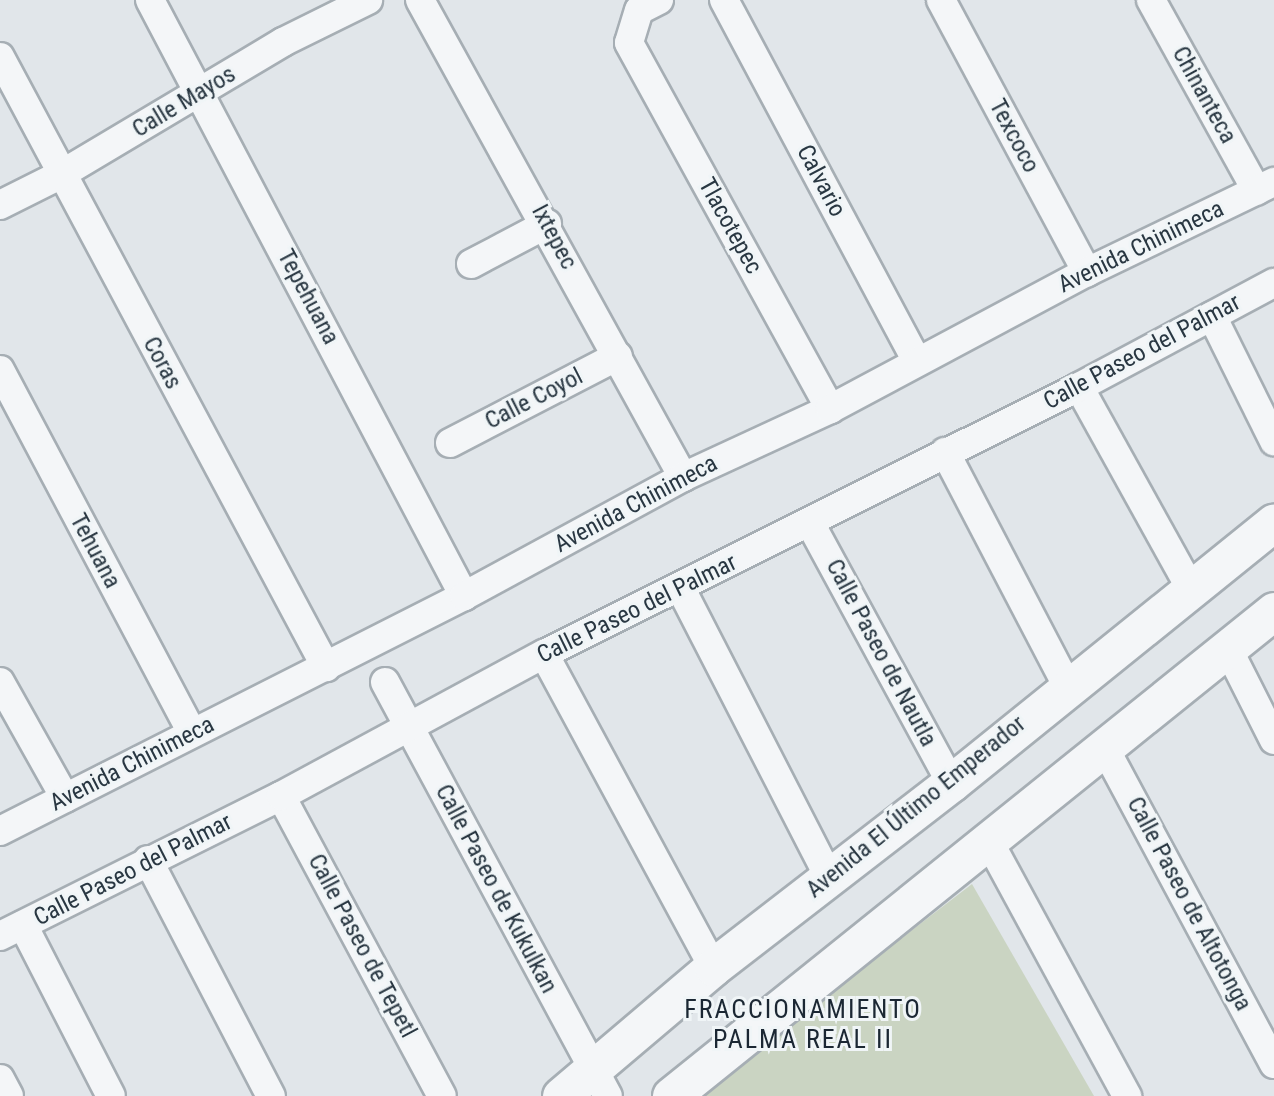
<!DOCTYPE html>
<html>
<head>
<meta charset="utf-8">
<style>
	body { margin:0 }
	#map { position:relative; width:1274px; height:1096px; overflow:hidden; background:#e1e6ea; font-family:"Roboto Condensed",sans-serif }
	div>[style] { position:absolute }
	.green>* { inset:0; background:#cad4c2 }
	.roads { filter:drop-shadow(2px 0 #a6aeb4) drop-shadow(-2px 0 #a6aeb4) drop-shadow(0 2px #a6aeb4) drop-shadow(0 -2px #a6aeb4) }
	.minor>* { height:28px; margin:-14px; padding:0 14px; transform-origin:14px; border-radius:14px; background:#f4f6f8 }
	.tertiary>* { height:37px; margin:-18.5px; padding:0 18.5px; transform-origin:18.5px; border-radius:18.5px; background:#f4f6f8 }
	span { translate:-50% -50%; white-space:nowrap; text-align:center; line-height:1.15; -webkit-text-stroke:6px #f0f5f7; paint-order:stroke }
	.street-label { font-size:24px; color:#293742 }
	.neighbourhood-label { font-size:26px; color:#1b2733; letter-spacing:2px }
</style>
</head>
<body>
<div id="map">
	<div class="green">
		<i style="clip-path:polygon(972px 884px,1094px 1096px,696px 1096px)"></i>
	</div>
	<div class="roads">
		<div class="minor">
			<i style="left:150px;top:0;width:674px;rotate:62.22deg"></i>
			<i style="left:420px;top:0;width:545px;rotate:61.13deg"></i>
			<i style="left:659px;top:0;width:22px;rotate:153deg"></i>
			<i style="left:639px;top:10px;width:34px;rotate:107deg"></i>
			<i style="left:629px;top:43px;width:418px;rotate:61.2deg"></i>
			<i style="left:724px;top:0;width:410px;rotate:61.9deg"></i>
			<i style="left:941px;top:0;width:309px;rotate:61.8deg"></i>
			<i style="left:1151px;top:0;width:218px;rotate:61deg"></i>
			<i style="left:0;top:57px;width:692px;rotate:61.88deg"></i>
			<i style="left:0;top:205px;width:67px;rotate:-26.6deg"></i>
			<i style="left:60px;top:175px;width:260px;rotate:-30.8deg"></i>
			<i style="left:283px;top:42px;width:95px;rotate:-26.3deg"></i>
			<i style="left:471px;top:264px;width:86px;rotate:-27.8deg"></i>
			<i style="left:1212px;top:316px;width:140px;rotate:63.6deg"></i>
			<i style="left:0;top:370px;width:410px;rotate:62.1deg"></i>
			<i style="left:1079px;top:387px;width:231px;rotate:61deg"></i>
			<i style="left:450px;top:443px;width:189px;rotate:-27.4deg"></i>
			<i style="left:945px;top:452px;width:263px;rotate:62.4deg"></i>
			<i style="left:810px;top:523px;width:296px;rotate:61.5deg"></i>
			<i style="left:681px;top:589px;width:324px;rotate:62.8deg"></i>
			<i style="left:1228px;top:649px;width:102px;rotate:63.2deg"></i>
			<i style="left:544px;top:654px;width:356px;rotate:61.6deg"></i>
			<i style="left:0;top:682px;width:133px;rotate:60.7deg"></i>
			<i style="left:385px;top:682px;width:470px;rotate:61.7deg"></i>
			<i style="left:1103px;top:745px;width:362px;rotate:61.8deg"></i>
			<i style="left:281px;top:796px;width:340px;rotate:61.8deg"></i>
			<i style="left:0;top:831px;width:520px;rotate:-26.86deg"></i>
			<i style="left:464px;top:596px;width:249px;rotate:-28.5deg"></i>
			<i style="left:683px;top:477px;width:162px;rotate:-24.8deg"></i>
			<i style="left:830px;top:409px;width:291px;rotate:-28.1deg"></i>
			<i style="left:1087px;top:272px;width:208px;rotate:-25.7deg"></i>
			<i style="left:987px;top:838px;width:294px;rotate:61.5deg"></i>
			<i style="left:148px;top:860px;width:266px;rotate:62.5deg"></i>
			<i style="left:23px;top:925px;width:192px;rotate:62.8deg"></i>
			<i style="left:0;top:936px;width:314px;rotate:-26.5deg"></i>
			<i style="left:281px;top:796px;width:299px;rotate:-28.4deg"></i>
			<i style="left:544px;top:654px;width:598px;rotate:-26.52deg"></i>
			<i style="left:1079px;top:387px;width:221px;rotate:-28.1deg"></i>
			<i style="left:0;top:1079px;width:19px;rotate:62deg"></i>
		</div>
		<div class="tertiary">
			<i style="left:561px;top:1096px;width:199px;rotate:-40.3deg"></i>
			<i style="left:713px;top:967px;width:301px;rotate:-37.7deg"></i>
			<i style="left:951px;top:783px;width:415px;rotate:-38.9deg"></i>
			<i style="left:671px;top:1096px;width:774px;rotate:-38.81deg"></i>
		</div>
	</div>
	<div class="street-label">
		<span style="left:1204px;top:95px;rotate:61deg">Chinanteca</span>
		<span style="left:184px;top:102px;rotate:-31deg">Calle Mayos</span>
		<span style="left:1014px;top:136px;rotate:62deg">Texcoco</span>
		<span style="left:821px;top:181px;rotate:62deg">Calvario</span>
		<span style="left:730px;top:226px;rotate:61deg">Tlacotepec</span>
		<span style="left:554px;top:237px;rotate:62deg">Ixtepec</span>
		<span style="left:1141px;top:247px;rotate:-26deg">Avenida Chinimeca</span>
		<span style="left:308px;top:297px;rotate:62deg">Tepehuana</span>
		<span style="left:1142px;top:352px;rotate:-28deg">Calle Paseo del Palmar</span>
		<span style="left:162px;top:363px;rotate:62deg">Coras</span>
		<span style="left:534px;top:399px;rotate:-27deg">Calle Coyol</span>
		<span style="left:636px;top:504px;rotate:-28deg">Avenida Chinimeca</span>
		<span style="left:95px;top:551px;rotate:62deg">Tehuana</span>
		<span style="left:637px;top:609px;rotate:-26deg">Calle Paseo del Palmar</span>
		<span style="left:881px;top:653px;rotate:62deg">Calle Paseo de Nautla</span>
		<span style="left:132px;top:764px;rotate:-27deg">Avenida Chinimeca</span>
		<span style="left:916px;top:807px;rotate:-39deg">Avenida El Último Emperador</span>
		<span style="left:133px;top:870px;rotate:-27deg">Calle Paseo del Palmar</span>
		<span style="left:496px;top:889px;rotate:62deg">Calle Paseo de Kukulkan</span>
		<span style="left:1189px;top:904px;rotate:62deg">Calle Paseo de Altotonga</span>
		<span style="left:362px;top:946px;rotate:62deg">Calle Paseo de Tepetl</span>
	</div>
	<div class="neighbourhood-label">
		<span style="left:803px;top:1025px">FRACCIONAMIENTO<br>PALMA REAL II</span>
	</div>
</div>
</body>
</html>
